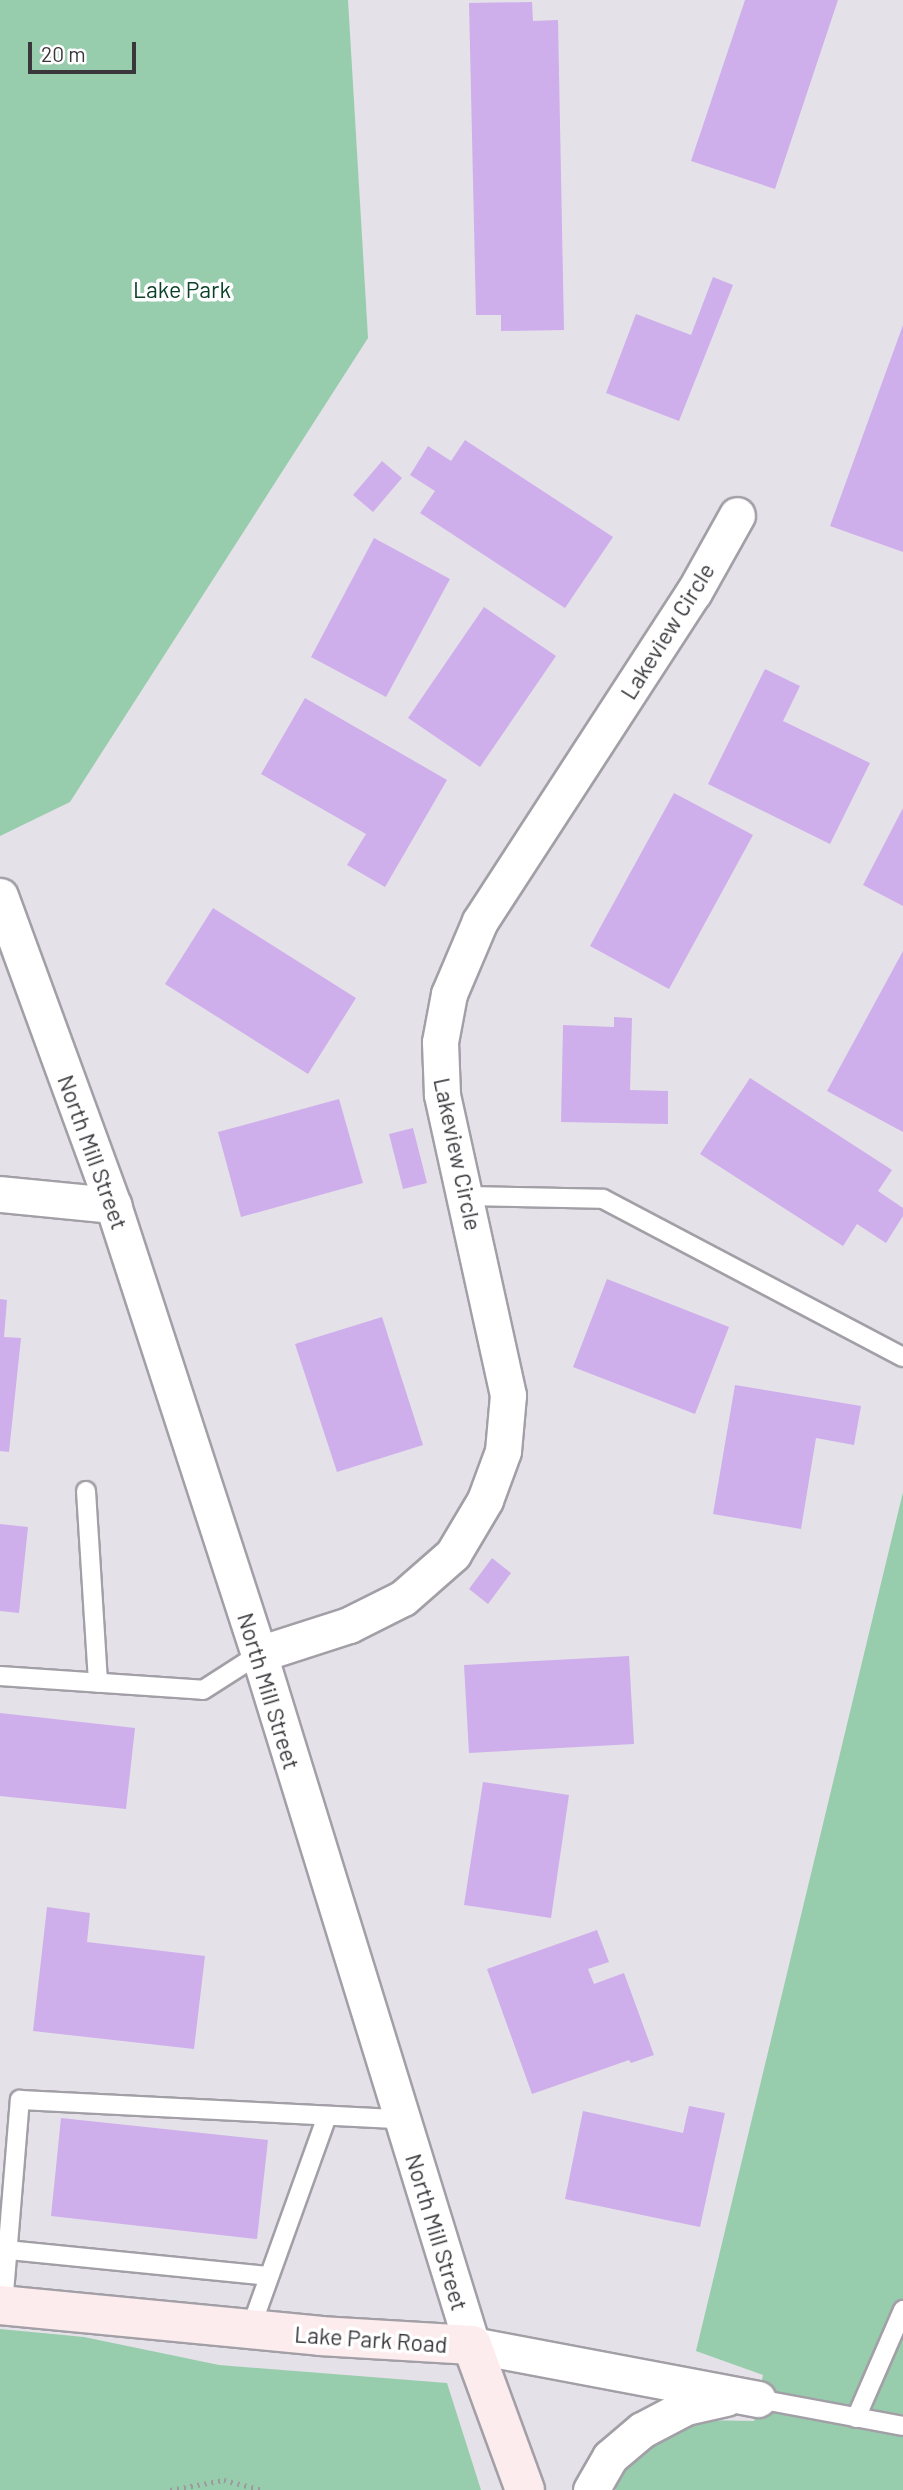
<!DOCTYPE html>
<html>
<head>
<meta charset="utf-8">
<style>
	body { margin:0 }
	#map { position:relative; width:903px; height:2490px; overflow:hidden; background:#e5e1e9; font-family:Barlow,sans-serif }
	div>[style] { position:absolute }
	.green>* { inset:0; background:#97ccac }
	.building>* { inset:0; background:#ceafeb }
	.path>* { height:4.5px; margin-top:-2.25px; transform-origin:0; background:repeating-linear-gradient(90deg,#9c999f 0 2px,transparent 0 7px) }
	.roads { filter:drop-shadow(2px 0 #a29fa6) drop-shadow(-2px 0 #a29fa6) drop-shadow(0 2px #a29fa6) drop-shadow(0 -2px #a29fa6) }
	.service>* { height:18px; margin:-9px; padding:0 9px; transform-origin:9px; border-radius:9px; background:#fff }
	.minor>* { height:35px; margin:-17.5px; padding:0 17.5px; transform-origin:17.5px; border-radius:17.5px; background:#fff }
	.secondary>* { height:38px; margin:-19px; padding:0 19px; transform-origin:19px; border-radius:19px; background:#fdecee }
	span { translate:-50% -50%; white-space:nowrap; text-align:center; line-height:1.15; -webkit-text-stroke:7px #fff; paint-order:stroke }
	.park-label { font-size:23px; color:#0c4228 }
	.street-label { font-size:23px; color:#39373b }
	.scale { position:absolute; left:28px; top:42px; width:108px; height:32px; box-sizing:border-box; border:4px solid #39373b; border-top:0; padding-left:9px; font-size:21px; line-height:24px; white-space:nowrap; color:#39373b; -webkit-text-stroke:5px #fff; paint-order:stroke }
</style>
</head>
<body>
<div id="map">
	<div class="green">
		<i style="clip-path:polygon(0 0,348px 0,368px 338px,70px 802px,0 836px)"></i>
		<i style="clip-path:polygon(903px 1492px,903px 2490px,616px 2490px,612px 2479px,634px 2452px,698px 2420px,754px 2421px,763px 2375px,696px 2351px)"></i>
		<i style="clip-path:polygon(0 2329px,84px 2337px,219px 2365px,447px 2383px,481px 2490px,0 2490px)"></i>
	</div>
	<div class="building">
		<i style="clip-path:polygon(745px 0,838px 0,775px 189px,691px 161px)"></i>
		<i style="clip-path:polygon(532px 2px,533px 21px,558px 20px,564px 330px,501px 331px,501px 315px,476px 315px,469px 3px)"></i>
		<i style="clip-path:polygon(713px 277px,733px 285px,679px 421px,606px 393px,636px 314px,691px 335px)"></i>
		<i style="clip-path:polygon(903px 325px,903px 552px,830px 526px)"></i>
		<i style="clip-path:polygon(465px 440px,613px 537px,565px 608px,420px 513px,435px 491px,410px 475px,428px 446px,451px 461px)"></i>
		<i style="clip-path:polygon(382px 461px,402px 478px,373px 512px,353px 495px)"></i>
		<i style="clip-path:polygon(374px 538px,450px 579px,386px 697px,311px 657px)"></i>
		<i style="clip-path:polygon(484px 607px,556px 656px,480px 767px,408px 718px)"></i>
		<i style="clip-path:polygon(765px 669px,800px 686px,783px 721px,870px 763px,830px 844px,708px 784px)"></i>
		<i style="clip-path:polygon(305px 698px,447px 780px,385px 887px,347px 865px,366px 834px,261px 774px)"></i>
		<i style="clip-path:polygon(674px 793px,753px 835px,669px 989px,590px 946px)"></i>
		<i style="clip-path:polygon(903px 808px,903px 906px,863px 885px)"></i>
		<i style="clip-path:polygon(213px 908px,356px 998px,308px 1074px,165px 984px)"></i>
		<i style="clip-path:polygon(903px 951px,903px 1132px,827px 1091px)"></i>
		<i style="clip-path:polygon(614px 1017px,632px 1018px,630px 1090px,668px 1091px,668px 1124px,561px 1122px,563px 1025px,614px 1027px)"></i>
		<i style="clip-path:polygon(750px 1078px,892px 1170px,878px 1191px,903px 1208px,903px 1216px,886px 1243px,857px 1224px,843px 1246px,700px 1154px)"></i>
		<i style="clip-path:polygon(339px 1099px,363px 1183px,241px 1217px,218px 1132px)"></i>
		<i style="clip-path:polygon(413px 1128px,427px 1183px,403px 1189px,389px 1134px)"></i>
		<i style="clip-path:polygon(607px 1279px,729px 1327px,695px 1414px,573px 1367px)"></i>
		<i style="clip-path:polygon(0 1299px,7px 1300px,4px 1337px,21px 1338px,9px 1452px,0 1451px)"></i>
		<i style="clip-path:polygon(382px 1317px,423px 1445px,337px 1472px,295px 1344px)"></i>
		<i style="clip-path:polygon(735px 1385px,861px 1406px,854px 1445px,816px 1438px,801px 1529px,713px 1514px)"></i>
		<i style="clip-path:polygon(0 1524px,28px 1527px,19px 1613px,0 1611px)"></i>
		<i style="clip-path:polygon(492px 1558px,511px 1573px,488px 1604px,469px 1589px)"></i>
		<i style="clip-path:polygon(629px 1656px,634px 1744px,469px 1753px,464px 1665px)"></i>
		<i style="clip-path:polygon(0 1713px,135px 1728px,126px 1809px,0 1796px)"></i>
		<i style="clip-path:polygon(483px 1782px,569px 1795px,551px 1918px,464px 1905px)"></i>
		<i style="clip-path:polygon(47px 1907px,90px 1913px,87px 1942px,205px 1956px,194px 2049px,33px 2031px)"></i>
		<i style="clip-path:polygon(597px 1930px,609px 1962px,588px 1969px,594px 1984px,624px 1973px,654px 2055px,631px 2063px,629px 2060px,532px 2094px,487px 1969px)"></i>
		<i style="clip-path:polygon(689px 2106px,725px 2113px,700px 2227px,565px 2199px,583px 2111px,683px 2133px)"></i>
		<i style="clip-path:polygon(61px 2118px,268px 2140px,257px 2239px,51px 2216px)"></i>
	</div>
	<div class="path">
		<i style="left:170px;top:2490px;width:55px;rotate:-10.5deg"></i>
		<i style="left:224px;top:2480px;width:40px;rotate:14.4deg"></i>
	</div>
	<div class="roads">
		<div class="service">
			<i style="left:465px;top:1196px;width:138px;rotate:1.2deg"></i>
			<i style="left:603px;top:1199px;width:339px;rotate:27.8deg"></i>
			<i style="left:86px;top:1491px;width:192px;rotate:86.4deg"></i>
			<i style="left:0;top:1676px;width:203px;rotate:3.9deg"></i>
			<i style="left:203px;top:1690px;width:67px;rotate:-32.7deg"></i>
			<i style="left:8px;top:2250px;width:262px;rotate:5.7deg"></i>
			<i style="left:3px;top:2305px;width:206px;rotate:-85.3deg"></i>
			<i style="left:20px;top:2100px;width:381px;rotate:2.9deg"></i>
			<i style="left:250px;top:2330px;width:227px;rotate:-70.2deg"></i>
			<i style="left:758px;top:2399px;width:147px;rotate:10.5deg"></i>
			<i style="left:856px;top:2418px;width:118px;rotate:-66.5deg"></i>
		</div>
		<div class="minor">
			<i style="left:0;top:896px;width:329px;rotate:69.9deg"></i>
			<i style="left:113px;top:1205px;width:472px;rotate:72deg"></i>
			<i style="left:259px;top:1654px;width:723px;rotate:72.87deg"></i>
			<i style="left:472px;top:2345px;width:291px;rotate:10.7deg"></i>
			<i style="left:0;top:1194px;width:114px;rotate:5.6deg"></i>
			<i style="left:259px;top:1654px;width:95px;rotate:-17.9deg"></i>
			<i style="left:349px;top:1625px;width:60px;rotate:-26.6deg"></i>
			<i style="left:403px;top:1598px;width:67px;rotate:-41.3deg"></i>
			<i style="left:453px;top:1554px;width:63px;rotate:-59.3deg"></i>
			<i style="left:485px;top:1500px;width:52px;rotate:-69.8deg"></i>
			<i style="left:503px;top:1451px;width:56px;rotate:-84.9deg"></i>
			<i style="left:508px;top:1395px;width:308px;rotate:-102.4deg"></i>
			<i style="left:442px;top:1094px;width:52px;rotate:-92.2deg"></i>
			<i style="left:440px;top:1042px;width:49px;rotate:-79.4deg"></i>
			<i style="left:449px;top:994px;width:79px;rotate:-67deg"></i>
			<i style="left:480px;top:921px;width:392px;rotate:-57deg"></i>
			<i style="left:694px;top:592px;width:88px;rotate:-60.8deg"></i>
			<i style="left:591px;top:2490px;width:38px;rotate:-60deg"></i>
			<i style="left:610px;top:2457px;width:42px;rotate:-40.2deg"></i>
			<i style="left:642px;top:2430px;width:50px;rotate:-27.6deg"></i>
			<i style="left:686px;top:2407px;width:41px;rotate:-12.7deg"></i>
		</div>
		<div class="secondary">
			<i style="left:0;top:2305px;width:321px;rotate:5.5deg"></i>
			<i style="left:320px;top:2336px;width:152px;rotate:3.4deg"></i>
			<i style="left:472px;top:2345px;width:154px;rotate:69.9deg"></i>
		</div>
	</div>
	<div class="park-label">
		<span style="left:182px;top:289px">Lake Park</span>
	</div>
	<div class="street-label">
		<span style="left:667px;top:631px;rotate:-58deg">Lakeview Circle</span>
		<span style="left:93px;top:1152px;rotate:70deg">North Mill Street</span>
		<span style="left:458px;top:1154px;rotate:78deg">Lakeview Circle</span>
		<span style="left:269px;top:1691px;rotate:73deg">North Mill Street</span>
		<span style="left:437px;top:2232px;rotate:73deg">North Mill Street</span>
		<span style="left:371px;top:2339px;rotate:4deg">Lake Park Road</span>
	</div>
	<div class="scale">20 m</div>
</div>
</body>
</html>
